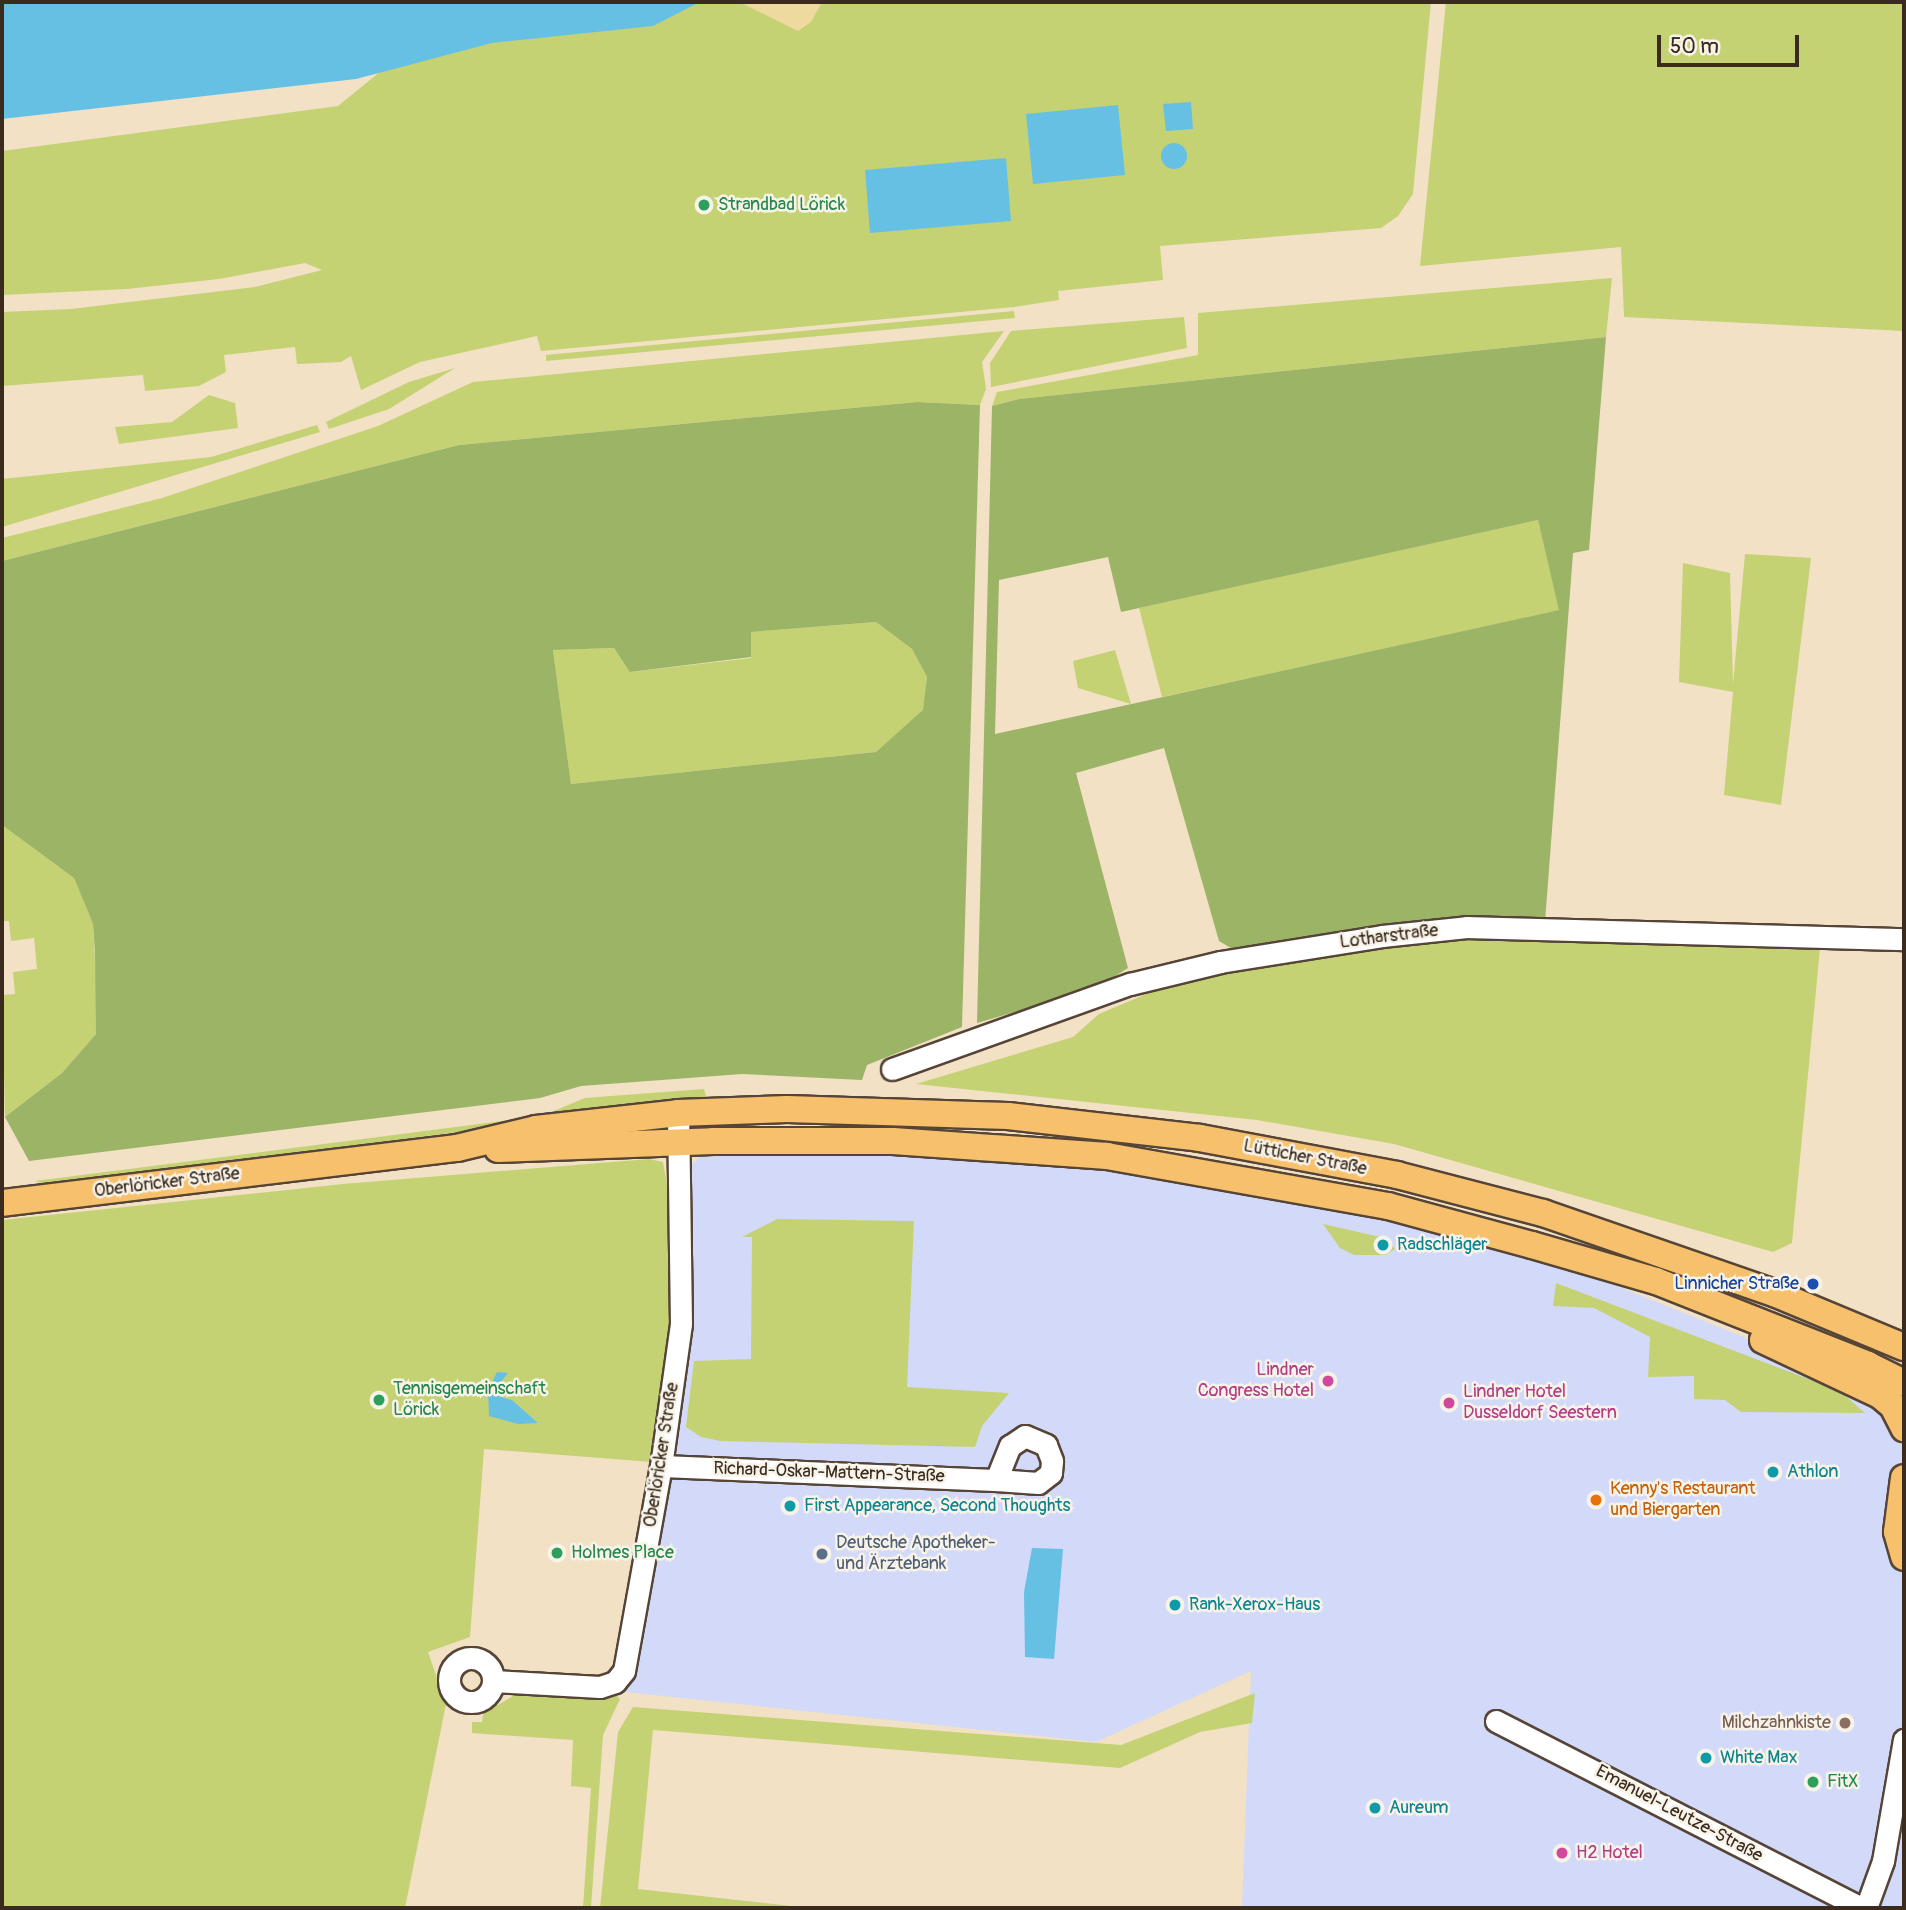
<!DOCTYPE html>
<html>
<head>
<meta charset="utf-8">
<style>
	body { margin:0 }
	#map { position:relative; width:1906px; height:1910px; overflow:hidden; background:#f2e1c5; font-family:Pangolin,sans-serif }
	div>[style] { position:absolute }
	.built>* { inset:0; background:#d3d9f9 }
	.green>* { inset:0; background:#c4d274 }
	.forest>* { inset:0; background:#9bb466 }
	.sand>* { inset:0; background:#eeda9e }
	.water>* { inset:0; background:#66c0e4 }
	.round { border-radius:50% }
	.roads { filter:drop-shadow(2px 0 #564537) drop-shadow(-2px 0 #564537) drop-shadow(0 2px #564537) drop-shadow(0 -2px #564537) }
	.minor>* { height:21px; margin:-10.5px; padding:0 10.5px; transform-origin:10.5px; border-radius:10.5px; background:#fff }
	.minor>.ring { margin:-10.5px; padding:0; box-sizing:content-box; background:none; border:21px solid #fff; border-radius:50% }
	.major>* { height:26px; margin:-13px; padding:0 13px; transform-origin:13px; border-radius:13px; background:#f7c06c }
	.dots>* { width:19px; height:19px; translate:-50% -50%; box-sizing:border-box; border:4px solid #f7f3e8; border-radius:50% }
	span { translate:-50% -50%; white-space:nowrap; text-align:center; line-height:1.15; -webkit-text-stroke:5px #f7f3e8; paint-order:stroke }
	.leisure-label { font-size:18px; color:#27864d }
	.left { translate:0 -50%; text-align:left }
	.street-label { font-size:18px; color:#3b2a1e }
	.culture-label { font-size:18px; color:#0d838f }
	.transit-label { font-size:18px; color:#164399 }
	.right { translate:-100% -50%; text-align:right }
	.hotel-label { font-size:18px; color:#b23c85 }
	.food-label { font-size:18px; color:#c56008 }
	.service-label { font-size:18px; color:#4e5e75 }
	.education-label { font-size:18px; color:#785e54 }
	.frame { position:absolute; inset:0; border:4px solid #3b2a1e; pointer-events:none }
	.scale { position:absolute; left:1657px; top:35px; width:142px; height:32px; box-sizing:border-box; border:4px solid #3b2a1e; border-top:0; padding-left:9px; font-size:21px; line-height:24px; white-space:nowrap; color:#3b2a1e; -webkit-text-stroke:5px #f7f3e8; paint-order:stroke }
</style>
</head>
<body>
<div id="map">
	<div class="built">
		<i style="clip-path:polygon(708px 1147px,1103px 1162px,1288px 1194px,1525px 1249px,1858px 1383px,1904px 1393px,1904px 1908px,1242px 1908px,1251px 1671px,1096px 1742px,625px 1692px,665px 1463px,686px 1171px)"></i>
	</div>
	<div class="green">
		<i style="clip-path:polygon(466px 2px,1431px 2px,1413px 194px,1398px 216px,1381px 228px,1160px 246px,1163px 280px,1058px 291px,1059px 300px,1014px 307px,541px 351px,537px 336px,420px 362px,361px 390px,351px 356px,341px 362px,297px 364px,295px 347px,224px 355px,226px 372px,199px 386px,145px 391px,143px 375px,2px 386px,2px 312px,71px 309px,255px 287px,322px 270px,305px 263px,219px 279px,127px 289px,2px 295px,2px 151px,338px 106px)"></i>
		<i style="clip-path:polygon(1446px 2px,1904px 2px,1904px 331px,1624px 317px,1621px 247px,1420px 266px)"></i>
		<i style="clip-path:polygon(1612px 278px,1606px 337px,1019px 399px,992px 406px,997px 392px,1198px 355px,1198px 313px)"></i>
		<i style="clip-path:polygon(1014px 311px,1015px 318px,546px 361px,546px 355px)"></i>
		<i style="clip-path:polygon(1184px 317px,1187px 348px,991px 387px,990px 363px,1011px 331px)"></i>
		<i style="clip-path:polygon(1004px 331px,982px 362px,986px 389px,980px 405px,917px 402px,459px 445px,2px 561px,2px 538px,162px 498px,378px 426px,473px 382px)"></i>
		<i style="clip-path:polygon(455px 368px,389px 409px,329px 429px,326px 422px,409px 382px)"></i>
		<i style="clip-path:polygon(209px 395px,235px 403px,238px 428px,119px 444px,115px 427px,172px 422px)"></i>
		<i style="clip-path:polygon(317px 425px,320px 432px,2px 527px,2px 479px,211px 457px)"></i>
		<i style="clip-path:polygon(1538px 520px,1560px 610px,1162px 697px,1139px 608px)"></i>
		<i style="clip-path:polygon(1745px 554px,1811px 558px,1781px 805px,1724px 795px,1733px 692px,1679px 682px,1683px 563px,1730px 573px,1733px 684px)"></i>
		<i style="clip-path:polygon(876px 622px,912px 649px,927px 677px,924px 710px,876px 752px,571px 784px,553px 650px,614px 648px,631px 672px,751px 658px,750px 632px)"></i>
		<i style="clip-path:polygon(1115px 650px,1131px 704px,1078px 688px,1073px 661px)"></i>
		<i style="clip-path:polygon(2px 825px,74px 878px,93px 924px,97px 996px,96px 1034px,62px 1073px,5px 1117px,2px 995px,15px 994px,13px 972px,37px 969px,34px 938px,11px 941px,9px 921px,2px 921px)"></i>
		<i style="clip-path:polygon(1489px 932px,1821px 938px,1792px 1243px,1773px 1252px,1394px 1144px,1257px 1120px,916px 1084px,1073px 1037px,1099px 1014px,1208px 968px)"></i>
		<i style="clip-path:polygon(704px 1089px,707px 1100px,47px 1185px,35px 1181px,542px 1116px,585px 1098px)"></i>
		<i style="clip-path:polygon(649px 1159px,663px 1162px,672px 1211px,671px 1325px,652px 1462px,484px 1449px,470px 1637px,428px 1652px,446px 1704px,405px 1908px,2px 1908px,2px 1220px,343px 1184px)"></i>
		<i style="clip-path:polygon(777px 1219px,914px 1221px,907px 1387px,1009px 1393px,982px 1426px,975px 1447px,720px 1441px,701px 1437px,686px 1427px,694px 1361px,751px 1359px,752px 1237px,742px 1237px)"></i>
		<i style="clip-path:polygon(1323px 1224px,1385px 1238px,1395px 1249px,1386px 1255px,1354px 1255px,1340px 1248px)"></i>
		<i style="clip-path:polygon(1556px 1283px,1840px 1391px,1865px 1413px,1741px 1412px,1725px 1400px,1694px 1399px,1694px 1376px,1648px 1377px,1650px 1337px,1594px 1308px,1553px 1306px)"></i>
		<i style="clip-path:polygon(523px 1690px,614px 1693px,620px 1699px,603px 1735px,591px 1908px,583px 1908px,591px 1788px,571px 1786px,573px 1740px,472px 1733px,472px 1722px,482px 1722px,483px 1714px)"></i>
		<i style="clip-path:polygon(1255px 1693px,1252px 1723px,1200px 1732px,1120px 1768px,653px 1730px,638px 1889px,810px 1908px,600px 1908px,618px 1732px,633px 1707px,1121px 1745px)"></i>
	</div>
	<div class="forest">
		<i style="clip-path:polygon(evenodd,1606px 337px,1589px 550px,1573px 553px,1545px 922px,1241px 954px,1219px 941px,1164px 748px,1076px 773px,1128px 968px,1094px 989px,977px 1023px,992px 406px,1019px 399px,1606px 337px,1538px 520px,1559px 610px,995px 734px,999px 580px,1108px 557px,1121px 612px,1538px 520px)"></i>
		<i style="clip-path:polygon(evenodd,917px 402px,980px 405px,962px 1027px,867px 1065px,862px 1080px,742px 1074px,581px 1086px,540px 1098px,29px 1161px,5px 1117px,62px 1073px,96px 1034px,95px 952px,93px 924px,74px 878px,2px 825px,2px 561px,459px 445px,917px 402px,876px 622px,912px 649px,927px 677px,923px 710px,876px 752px,571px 784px,553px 650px,614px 648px,630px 672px,751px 657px,751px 632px,876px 622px)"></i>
	</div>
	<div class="sand">
		<i style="clip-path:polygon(739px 2px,822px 2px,811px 22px,798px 31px)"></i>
	</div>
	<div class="water">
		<i style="clip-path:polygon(2px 2px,700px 2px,653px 26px,492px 43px,356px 79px,2px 119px)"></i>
		<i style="clip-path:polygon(1191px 102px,1193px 129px,1166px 131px,1163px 104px)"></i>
		<i style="clip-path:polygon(1118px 105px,1125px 175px,1033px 184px,1026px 114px)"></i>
		<i class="round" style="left:1161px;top:143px;width:26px;height:26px"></i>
		<i style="clip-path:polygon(1006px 158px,1011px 221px,870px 233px,865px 170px)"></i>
		<i style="clip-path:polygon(497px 1372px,508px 1373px,497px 1387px,501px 1397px,512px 1400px,538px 1423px,518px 1424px,489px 1416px,488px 1391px)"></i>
		<i style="clip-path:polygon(1032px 1548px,1063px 1549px,1054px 1659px,1025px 1657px,1024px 1592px)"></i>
	</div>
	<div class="roads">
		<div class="minor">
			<i style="left:892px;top:1069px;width:253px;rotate:-19.7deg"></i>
			<i style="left:1130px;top:984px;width:93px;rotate:-13.7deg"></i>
			<i style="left:1220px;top:962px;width:164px;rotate:-9.1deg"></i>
			<i style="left:1382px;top:936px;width:85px;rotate:-6deg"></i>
			<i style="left:1467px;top:927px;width:437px;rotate:1.6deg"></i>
			<i style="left:1025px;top:1436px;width:23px;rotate:23deg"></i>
			<i style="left:1046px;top:1445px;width:17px;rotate:69deg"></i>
			<i style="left:1052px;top:1461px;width:12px;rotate:95deg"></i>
			<i style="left:1051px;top:1473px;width:16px;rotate:142deg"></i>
			<i style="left:1038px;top:1483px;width:42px;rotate:-175.9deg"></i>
			<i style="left:996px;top:1480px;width:37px;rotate:-68deg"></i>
			<i style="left:1010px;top:1446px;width:18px;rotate:-34deg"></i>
			<i style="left:661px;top:1466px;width:335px;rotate:2.4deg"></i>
			<i class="ring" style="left:449px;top:1658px;width:23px;height:23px"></i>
			<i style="left:493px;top:1681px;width:107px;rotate:3.2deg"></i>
			<i style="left:600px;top:1687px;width:16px;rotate:-18deg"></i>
			<i style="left:615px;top:1682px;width:14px;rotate:-51deg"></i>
			<i style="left:624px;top:1671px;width:208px;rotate:-79.8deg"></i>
			<i style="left:661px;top:1466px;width:143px;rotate:-82deg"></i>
			<i style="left:681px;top:1324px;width:211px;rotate:-90.8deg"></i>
			<i style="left:1496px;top:1721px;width:410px;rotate:27.1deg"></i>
			<i style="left:1866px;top:1908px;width:50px;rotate:-70.1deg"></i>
			<i style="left:1883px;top:1861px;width:123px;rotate:-80.2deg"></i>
		</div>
		<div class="major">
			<i style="left:498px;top:1149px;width:215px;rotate:-2.1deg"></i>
			<i style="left:713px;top:1141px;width:180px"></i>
			<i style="left:893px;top:1141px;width:215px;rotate:4deg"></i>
			<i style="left:1107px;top:1156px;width:285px;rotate:10.1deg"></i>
			<i style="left:1388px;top:1206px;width:149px;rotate:15.2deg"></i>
			<i style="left:1532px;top:1245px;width:129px;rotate:16.2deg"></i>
			<i style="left:1656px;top:1281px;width:228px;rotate:21.6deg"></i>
			<i style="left:1868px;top:1365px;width:40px;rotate:26.6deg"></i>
			<i style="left:2px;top:1203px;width:458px;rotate:-6.9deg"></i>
			<i style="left:457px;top:1148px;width:81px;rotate:-13.5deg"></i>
			<i style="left:536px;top:1129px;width:143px;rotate:-6.4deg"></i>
			<i style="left:678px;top:1113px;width:109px;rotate:-2.1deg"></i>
			<i style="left:787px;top:1109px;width:221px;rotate:1.8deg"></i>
			<i style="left:1008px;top:1116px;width:193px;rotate:6.5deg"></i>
			<i style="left:1200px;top:1138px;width:200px;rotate:10.6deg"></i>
			<i style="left:1397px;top:1175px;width:151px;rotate:14.6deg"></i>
			<i style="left:1543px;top:1213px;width:244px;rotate:19.1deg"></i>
			<i style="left:1774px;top:1293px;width:141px;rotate:22.6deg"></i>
			<i style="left:1763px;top:1340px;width:129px;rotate:25.2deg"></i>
			<i style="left:1880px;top:1395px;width:17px;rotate:40deg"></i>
			<i style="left:1893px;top:1406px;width:25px;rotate:63deg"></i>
			<i style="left:1904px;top:1478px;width:54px;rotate:97.4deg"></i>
			<i style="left:1897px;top:1532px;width:26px;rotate:74deg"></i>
		</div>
	</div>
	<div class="dots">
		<i style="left:704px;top:205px;background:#2e9e5b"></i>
		<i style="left:1383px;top:1245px;background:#0f9aa8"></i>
		<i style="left:1813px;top:1284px;background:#1a4fb4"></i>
		<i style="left:1328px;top:1381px;background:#d1479c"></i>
		<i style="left:379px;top:1400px;background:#2e9e5b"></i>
		<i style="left:1449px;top:1403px;background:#d1479c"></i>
		<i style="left:1773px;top:1472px;background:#0f9aa8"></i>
		<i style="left:1596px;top:1500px;background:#e8710a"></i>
		<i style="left:790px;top:1506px;background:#0f9aa8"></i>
		<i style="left:557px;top:1553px;background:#2e9e5b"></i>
		<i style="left:822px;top:1554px;background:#5c6f8a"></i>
		<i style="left:1175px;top:1605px;background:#0f9aa8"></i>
		<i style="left:1845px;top:1723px;background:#8d6e63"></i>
		<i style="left:1706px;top:1758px;background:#0f9aa8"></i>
		<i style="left:1813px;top:1782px;background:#2e9e5b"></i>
		<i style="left:1375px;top:1808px;background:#0f9aa8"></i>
		<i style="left:1562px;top:1853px;background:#d1479c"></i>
	</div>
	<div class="leisure-label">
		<span class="left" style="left:718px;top:205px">Strandbad Lörick</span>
		<span class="left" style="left:393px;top:1400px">Tennisgemeinschaft<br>Lörick</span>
		<span class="left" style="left:571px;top:1553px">Holmes Place</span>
		<span class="left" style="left:1827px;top:1782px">FitX</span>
	</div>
	<div class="street-label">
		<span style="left:1389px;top:937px;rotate:-7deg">Lotharstraße</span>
		<span style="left:1305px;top:1158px;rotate:11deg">Lütticher Straße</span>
		<span style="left:167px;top:1183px;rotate:-7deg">Oberlöricker Straße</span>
		<span style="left:662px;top:1455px;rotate:-81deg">Oberlöricker Straße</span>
		<span style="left:829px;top:1473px;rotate:2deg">Richard-Oskar-Mattern-Straße</span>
		<span style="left:1679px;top:1814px;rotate:28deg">Emanuel-Leutze-Straße</span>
	</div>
	<div class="culture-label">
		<span class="left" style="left:1397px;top:1245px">Radschläger</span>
		<span class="left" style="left:1787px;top:1472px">Athlon</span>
		<span class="left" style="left:804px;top:1506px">First Appearance, Second Thoughts</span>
		<span class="left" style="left:1189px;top:1605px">Rank-Xerox-Haus</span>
		<span class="left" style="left:1720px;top:1758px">White Max</span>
		<span class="left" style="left:1389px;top:1808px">Aureum</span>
	</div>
	<div class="transit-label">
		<span class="right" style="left:1799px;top:1284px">Linnicher Straße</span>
	</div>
	<div class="hotel-label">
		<span class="right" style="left:1314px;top:1381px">Lindner<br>Congress Hotel</span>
		<span class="left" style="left:1463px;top:1403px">Lindner Hotel<br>Dusseldorf Seestern</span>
		<span class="left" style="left:1576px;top:1853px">H2 Hotel</span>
	</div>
	<div class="food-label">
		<span class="left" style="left:1610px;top:1500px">Kenny's Restaurant<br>und Biergarten</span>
	</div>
	<div class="service-label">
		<span class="left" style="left:836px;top:1554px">Deutsche Apotheker-<br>und Ärztebank</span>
	</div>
	<div class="education-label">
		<span class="right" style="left:1831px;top:1723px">Milchzahnkiste</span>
	</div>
	<div class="frame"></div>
	<div class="scale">50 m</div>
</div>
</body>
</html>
